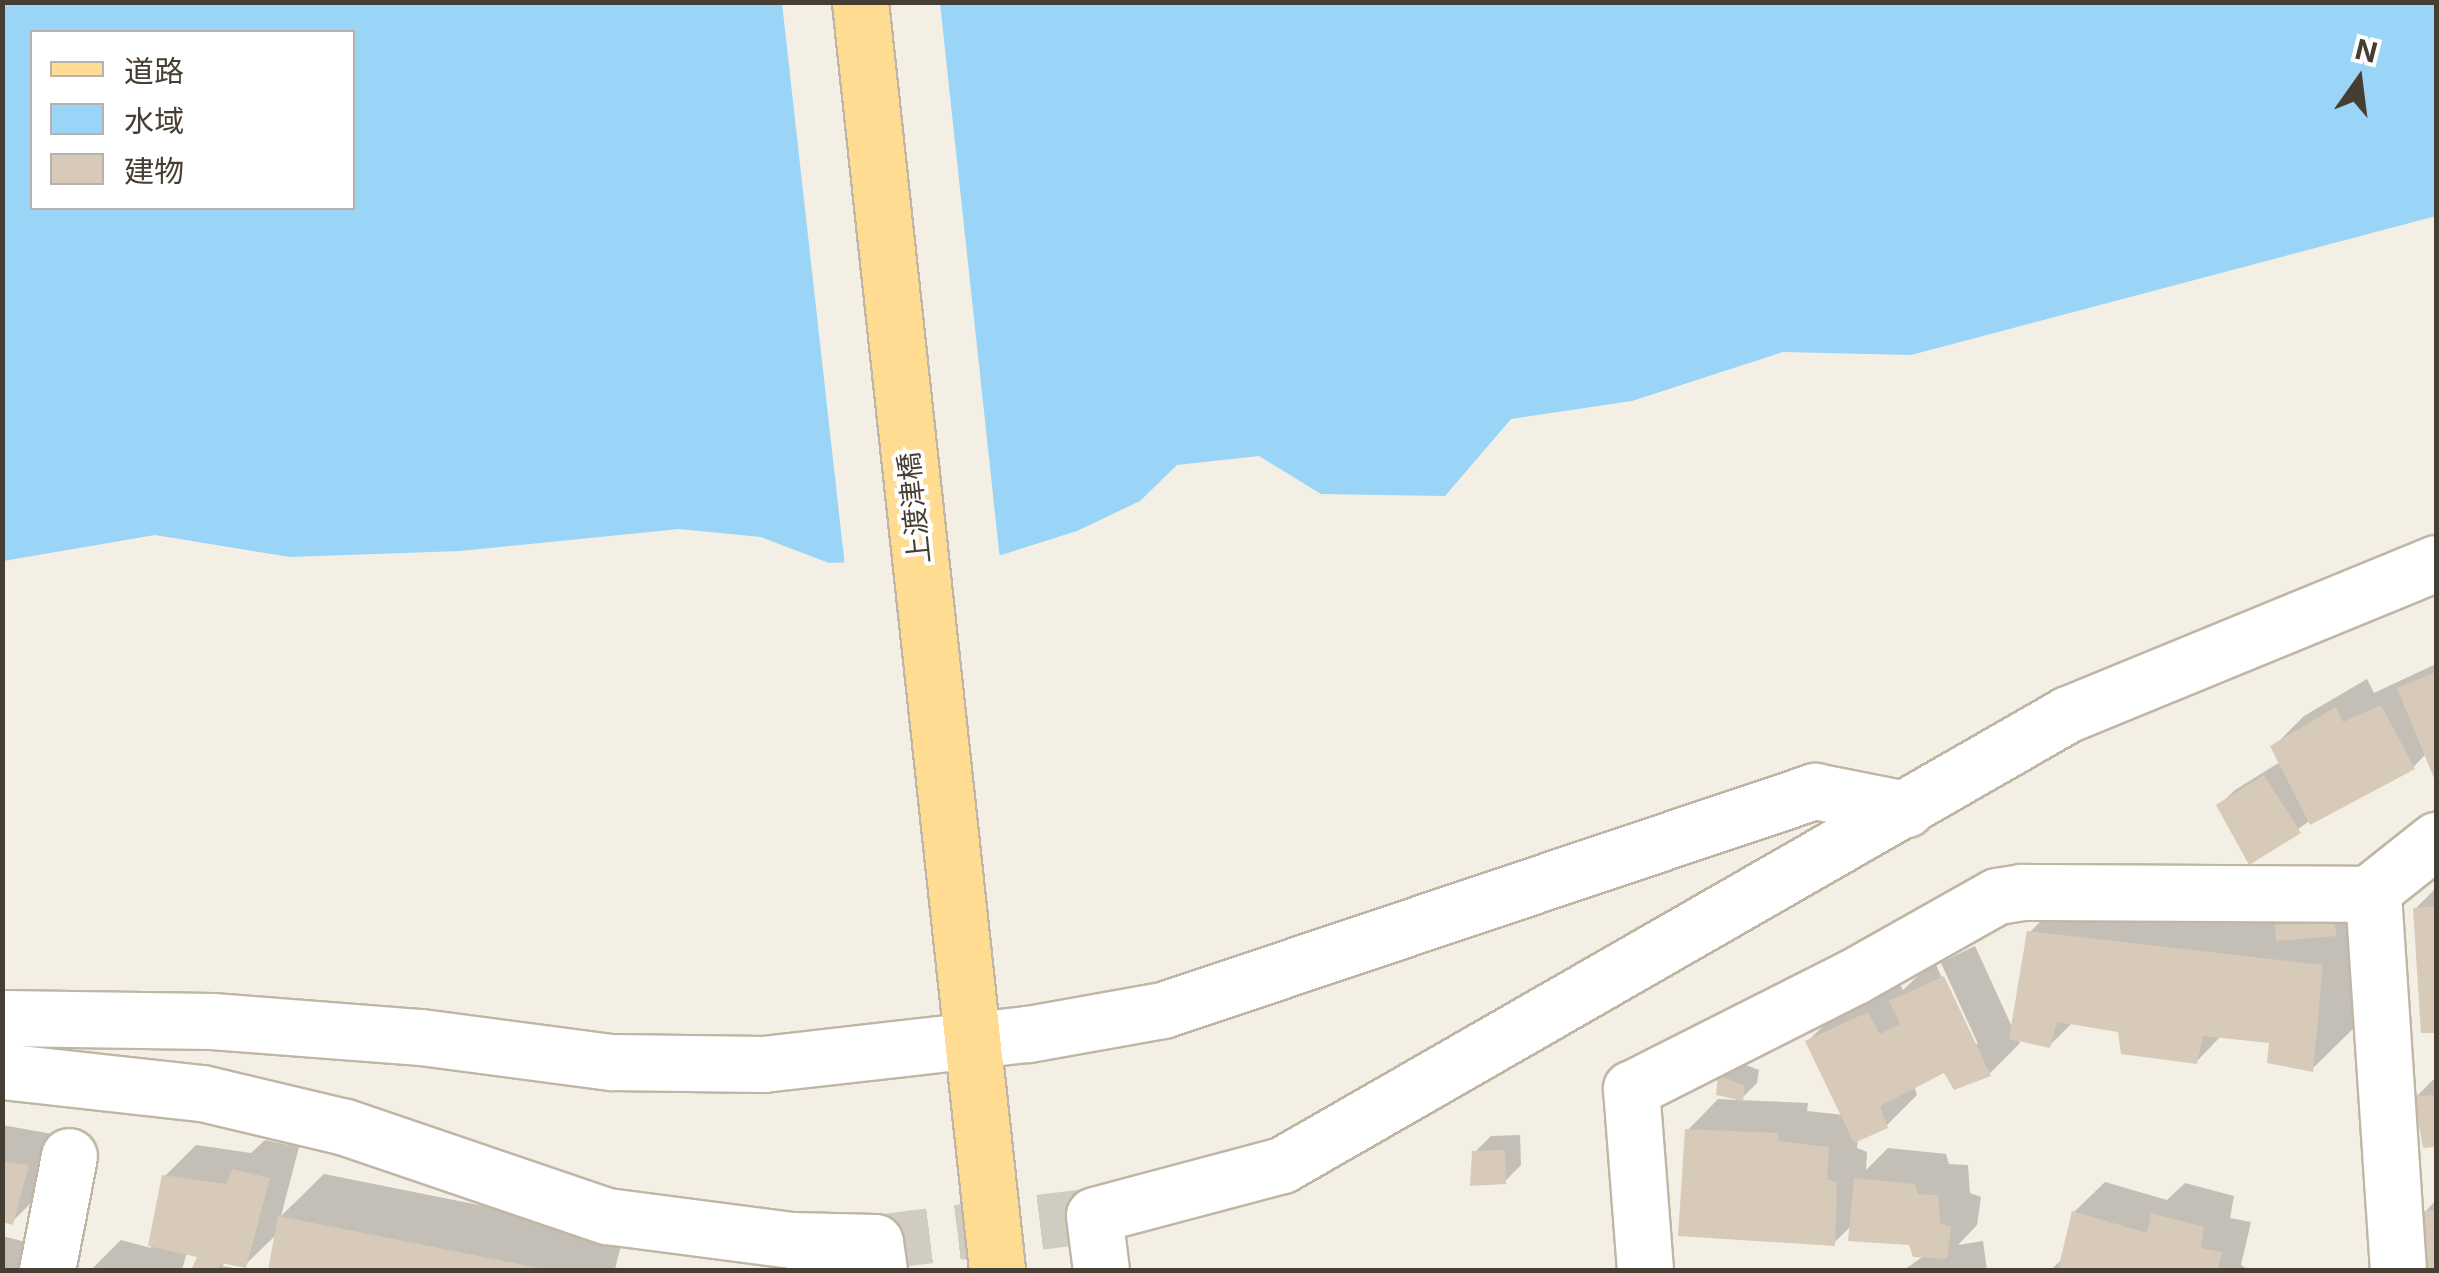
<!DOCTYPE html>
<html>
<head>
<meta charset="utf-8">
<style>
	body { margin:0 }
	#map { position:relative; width:2439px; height:1273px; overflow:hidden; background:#f4efe4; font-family:Inter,"Noto Sans JP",sans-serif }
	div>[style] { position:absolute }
	.water>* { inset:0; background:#9ad4f7 }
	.pier>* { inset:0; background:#f4efe4 }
	.shadow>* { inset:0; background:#0003 }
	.building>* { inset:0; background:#d7cab9 }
	.minor-tunnel>* { height:55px; margin-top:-27.5px; transform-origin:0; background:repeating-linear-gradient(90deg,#d1ccc1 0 55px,transparent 0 83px) }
	.roads { filter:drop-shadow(2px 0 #c0b6a6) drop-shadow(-2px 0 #c0b6a6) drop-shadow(0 2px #c0b6a6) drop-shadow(0 -2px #c0b6a6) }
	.minor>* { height:55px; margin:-27.5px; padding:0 27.5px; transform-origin:27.5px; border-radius:27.5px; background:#fff }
	.major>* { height:55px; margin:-27.5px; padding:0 27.5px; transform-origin:27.5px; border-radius:27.5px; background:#ffdc92 }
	span { translate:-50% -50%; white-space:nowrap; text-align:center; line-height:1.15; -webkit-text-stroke:8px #fff; paint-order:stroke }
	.street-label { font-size:28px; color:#473e33 }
	.frame { position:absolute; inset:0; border:5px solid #473e33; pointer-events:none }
	.legend { position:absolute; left:30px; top:30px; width:325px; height:180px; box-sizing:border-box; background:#fff; border:2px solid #b5b2ad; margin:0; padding:12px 18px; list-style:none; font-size:30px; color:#473e33 }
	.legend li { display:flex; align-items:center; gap:20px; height:50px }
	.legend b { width:50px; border:2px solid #b5b2ad }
	.north { position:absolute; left:2309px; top:30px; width:100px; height:100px; -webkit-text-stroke:8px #fff; paint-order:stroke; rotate:14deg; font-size:28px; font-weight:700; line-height:40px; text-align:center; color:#473e33 }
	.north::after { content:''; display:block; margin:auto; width:35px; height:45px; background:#473e33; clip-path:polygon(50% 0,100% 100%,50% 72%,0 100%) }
</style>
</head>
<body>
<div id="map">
	<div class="water">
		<i style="clip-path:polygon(evenodd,3px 3px,2436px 3px,2436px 216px,1911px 355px,1783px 352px,1632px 401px,1511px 419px,1445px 496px,1321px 494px,1259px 456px,1177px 465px,1140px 501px,1077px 531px,1001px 555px,829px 563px,761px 537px,679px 529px,460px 551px,290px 557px,155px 535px,3px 561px,3px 3px,32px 32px,352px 32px,352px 208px,32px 208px,32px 32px)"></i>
	</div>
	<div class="pier">
		<i style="clip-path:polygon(782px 3px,940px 3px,1000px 560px,845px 567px)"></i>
	</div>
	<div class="shadow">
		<i style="clip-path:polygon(2436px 664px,2436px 777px,2427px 753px,2413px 767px,2311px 820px,2250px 862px,2219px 805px,2235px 790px,2280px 762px,2273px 747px,2304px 716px,2367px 679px,2374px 693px)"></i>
		<i style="clip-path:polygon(2436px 888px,2436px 1030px,2423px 1030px,2415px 909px)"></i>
		<i style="clip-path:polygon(evenodd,2072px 890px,2349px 908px,2355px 1027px,2312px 1069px,2272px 1041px,2222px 1035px,2196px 1062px,2120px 1030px,2073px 1022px,2049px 1046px,2018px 1039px,2020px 1043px,1989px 1074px,1945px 1069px,1914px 1085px,1917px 1095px,1886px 1126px,1858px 1139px,1857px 1148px,1867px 1152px,1866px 1170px,1888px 1148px,1946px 1154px,1949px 1164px,1968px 1165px,1970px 1193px,1981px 1197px,1977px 1225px,1958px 1245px,1983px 1241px,1987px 1270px,1904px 1270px,1925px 1255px,1911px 1242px,1852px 1225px,1834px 1243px,1688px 1130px,1718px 1099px,1736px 1100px,1720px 1077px,1735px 1061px,1759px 1070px,1757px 1083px,1740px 1100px,1808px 1103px,1807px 1111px,1844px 1115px,1808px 1041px,1839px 1010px,1899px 983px,1903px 990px,1923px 971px,1975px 946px,2013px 1029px,2029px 933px,2072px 890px,1941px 963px,1978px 1044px,1973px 1044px,1936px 965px,1941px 963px)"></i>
		<i style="clip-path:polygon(2436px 1077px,2436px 1145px,2425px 1146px,2416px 1097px)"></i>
		<i style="clip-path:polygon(2px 1125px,58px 1135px,43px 1191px,12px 1222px,2px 1219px)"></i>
		<i style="clip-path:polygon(1520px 1135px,1521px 1165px,1505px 1181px,1475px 1152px,1491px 1136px)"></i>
		<i style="clip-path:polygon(265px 1140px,299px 1147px,281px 1216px,324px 1174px,624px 1234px,615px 1269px,271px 1270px,278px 1233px,245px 1265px,227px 1261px,222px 1266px,246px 1270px,192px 1270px,201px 1255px,187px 1252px,182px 1270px,91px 1270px,121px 1240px,151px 1248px,165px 1176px,196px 1145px,251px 1153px)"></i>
		<i style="clip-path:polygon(2105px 1182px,2167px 1200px,2185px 1183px,2234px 1196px,2230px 1218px,2251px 1222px,2241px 1265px,2249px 1270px,2051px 1270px,2063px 1258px,2074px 1212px)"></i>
		<i style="clip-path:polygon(2436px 1200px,2436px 1270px,2429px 1270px,2425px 1212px)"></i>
		<i style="clip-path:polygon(2px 1236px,46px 1247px,40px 1270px,2px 1270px)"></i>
	</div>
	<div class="building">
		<i style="clip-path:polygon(2436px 672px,2436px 783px,2397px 688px)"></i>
		<i style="clip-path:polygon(2381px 705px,2415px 769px,2310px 825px,2270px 746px,2336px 707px,2343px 722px)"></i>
		<i style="clip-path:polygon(2264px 775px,2301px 833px,2249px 865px,2216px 805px)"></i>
		<i style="clip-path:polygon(2436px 906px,2436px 1033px,2421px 1033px,2413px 908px)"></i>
		<i style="clip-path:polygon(2334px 922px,2337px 936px,2276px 941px,2275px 925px)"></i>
		<i style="clip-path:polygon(2027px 931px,2323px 965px,2313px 1072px,2267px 1063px,2269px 1043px,2203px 1036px,2197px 1064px,2121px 1054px,2118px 1032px,2057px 1022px,2050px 1048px,2009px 1039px)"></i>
		<i style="clip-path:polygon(1944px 976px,1991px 1076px,1954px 1090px,1944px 1073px,1880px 1106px,1888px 1128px,1854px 1143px,1805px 1041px,1868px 1012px,1880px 1034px,1900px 1024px,1889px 1001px)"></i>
		<i style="clip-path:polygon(1718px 1075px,1745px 1086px,1743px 1101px,1716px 1095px)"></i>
		<i style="clip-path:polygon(2436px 1095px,2436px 1147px,2423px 1148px,2414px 1096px)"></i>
		<i style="clip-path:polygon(1685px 1129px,1779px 1133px,1778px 1141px,1829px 1147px,1827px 1179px,1837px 1183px,1835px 1246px,1678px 1236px)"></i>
		<i style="clip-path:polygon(1505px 1150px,1506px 1184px,1470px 1186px,1472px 1151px)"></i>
		<i style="clip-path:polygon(2px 1161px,29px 1165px,13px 1225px,2px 1222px)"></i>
		<i style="clip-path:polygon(232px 1169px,270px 1178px,246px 1268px,221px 1263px,218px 1270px,199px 1270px,192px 1268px,197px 1257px,148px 1246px,162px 1175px,226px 1184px)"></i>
		<i style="clip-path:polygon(1854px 1178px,1915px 1184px,1918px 1194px,1938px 1195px,1940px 1223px,1951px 1227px,1947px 1259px,1913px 1257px,1909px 1245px,1848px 1241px)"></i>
		<i style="clip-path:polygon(2436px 1210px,2436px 1270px,2426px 1270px,2422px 1211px)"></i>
		<i style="clip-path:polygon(2072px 1211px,2147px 1233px,2151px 1213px,2204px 1227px,2201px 1248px,2222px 1252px,2218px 1270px,2058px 1270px)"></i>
		<i style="clip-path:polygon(278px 1216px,544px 1269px,544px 1270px,268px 1270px)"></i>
	</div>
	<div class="minor-tunnel">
		<i style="left:875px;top:1242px;width:221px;rotate:-7deg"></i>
	</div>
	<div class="roads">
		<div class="minor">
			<i style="left:2368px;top:894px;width:16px;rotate:68deg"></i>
			<i style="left:2374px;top:909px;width:362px;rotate:86.2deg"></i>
			<i style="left:2px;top:1018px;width:210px;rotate:0.8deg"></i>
			<i style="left:212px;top:1021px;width:210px;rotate:4.4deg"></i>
			<i style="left:421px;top:1037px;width:193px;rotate:7.5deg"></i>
			<i style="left:612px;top:1062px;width:151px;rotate:0.8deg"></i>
			<i style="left:763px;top:1064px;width:267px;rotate:-6.5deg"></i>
			<i style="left:1028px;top:1034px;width:137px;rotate:-10.1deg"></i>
			<i style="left:1163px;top:1010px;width:688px;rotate:-18.57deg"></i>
			<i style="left:1815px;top:791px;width:93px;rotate:11.2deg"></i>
			<i style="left:2px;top:1071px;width:201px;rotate:6.3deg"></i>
			<i style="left:202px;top:1093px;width:147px;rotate:13.4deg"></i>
			<i style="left:345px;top:1127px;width:277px;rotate:18.8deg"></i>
			<i style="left:607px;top:1216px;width:188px;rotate:7.4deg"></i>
			<i style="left:793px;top:1240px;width:82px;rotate:1.4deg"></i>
			<i style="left:875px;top:1242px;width:28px;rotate:82deg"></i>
			<i style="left:47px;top:1270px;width:116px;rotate:-79.1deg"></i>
			<i style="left:1101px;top:1270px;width:55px;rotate:-97.3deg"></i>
			<i style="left:1094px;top:1215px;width:195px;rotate:-14.9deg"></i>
			<i style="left:1282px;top:1165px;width:906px;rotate:-29.85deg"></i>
			<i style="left:2068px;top:714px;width:398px;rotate:-22.3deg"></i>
			<i style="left:1645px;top:1270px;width:182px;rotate:-94.4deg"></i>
			<i style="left:1631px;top:1089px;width:249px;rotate:-26.8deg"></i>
			<i style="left:1853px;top:977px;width:165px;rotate:-29.4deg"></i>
			<i style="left:1997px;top:896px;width:24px;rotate:-9deg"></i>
			<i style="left:2021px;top:892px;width:347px;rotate:0.3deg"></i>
			<i style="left:2368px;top:894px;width:87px;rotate:-38.5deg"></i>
		</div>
		<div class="major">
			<i style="left:860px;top:2px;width:1275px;rotate:83.83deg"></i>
		</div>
	</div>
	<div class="street-label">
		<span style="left:914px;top:508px;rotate:-96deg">上渡津橋</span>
	</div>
	<div class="frame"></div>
	<ul class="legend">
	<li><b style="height:12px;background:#ffdc92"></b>道路</li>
	<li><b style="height:28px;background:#9ad4f7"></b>水域</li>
	<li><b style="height:28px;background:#d7cab9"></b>建物</li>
	</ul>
	<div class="north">N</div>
</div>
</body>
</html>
